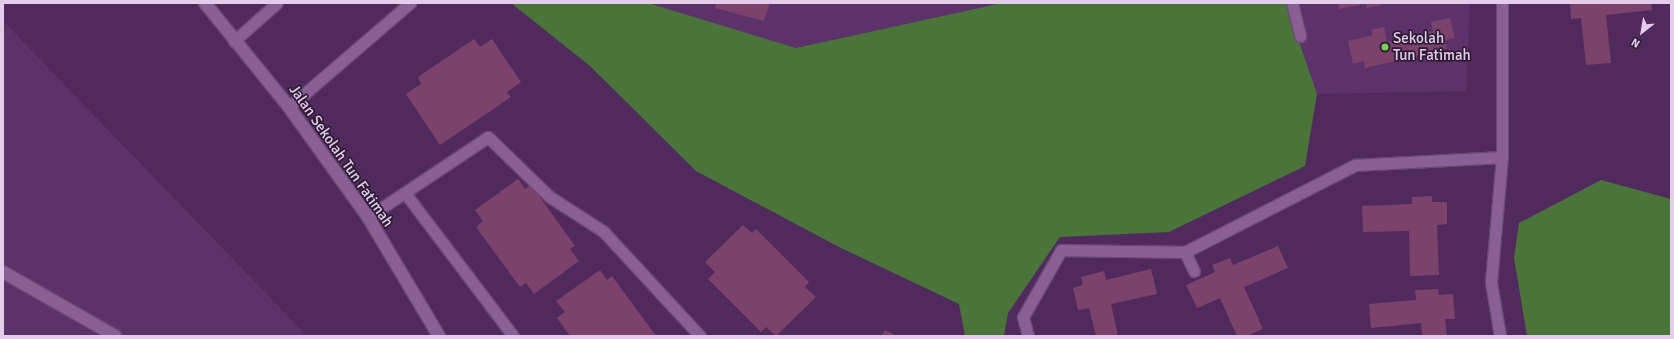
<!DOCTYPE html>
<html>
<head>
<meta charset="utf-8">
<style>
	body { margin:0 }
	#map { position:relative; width:1674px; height:339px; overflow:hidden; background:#512a5d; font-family:Signika,sans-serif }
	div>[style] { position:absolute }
	.built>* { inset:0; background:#5d326b }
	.green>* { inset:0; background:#4a743a }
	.building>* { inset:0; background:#7b436c }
	.roads { filter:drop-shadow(1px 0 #6a4974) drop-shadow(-1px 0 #6a4974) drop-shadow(0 1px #6a4974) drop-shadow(0 -1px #6a4974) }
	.lane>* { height:11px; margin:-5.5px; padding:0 5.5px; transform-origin:5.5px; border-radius:5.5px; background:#895f96 }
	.street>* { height:12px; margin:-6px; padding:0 6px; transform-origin:6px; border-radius:6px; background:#895f96 }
	.dots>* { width:11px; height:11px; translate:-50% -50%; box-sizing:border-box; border:2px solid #2d1c33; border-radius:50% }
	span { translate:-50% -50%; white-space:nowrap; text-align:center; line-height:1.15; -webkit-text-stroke:3.5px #2d1c33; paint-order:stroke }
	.poi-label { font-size:15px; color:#e4cdeb }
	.left { translate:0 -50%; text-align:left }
	.street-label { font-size:15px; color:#e4cdeb }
	.frame { position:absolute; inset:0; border:4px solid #e4cdeb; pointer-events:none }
	.north { position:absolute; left:1622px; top:12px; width:40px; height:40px; -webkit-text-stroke:3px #2d1c33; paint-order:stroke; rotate:211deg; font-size:11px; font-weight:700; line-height:16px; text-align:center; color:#e4cdeb }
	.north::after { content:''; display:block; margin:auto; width:14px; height:18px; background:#e4cdeb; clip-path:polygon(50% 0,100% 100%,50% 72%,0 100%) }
</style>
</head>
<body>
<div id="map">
	<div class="built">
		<i style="clip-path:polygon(648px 3px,1002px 3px,796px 48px)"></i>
		<i style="clip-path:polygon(1286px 3px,1470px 3px,1466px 91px,1317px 94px)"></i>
		<i style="clip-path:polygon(3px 21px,307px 336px,3px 336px)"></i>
	</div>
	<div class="green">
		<i style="clip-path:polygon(511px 3px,648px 3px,796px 48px,1002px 3px,1286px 3px,1317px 94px,1305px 166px,1169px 232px,1060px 237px,1008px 313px,1004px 336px,965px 336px,959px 304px,839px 247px,696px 171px,590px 66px)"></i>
		<i style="clip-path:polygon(1601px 180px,1671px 199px,1671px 336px,1527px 336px,1514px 258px,1519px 223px)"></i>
	</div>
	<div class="building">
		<i style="clip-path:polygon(716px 3px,770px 3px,764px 21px,715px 8px)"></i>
		<i style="clip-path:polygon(1338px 3px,1365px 3px,1365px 4px,1339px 9px)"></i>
		<i style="clip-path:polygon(1365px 3px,1380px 3px,1381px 5px,1367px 8px)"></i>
		<i style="clip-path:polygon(1570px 3px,1651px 3px,1652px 10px,1606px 15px,1611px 63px,1586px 65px,1581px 18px,1571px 19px)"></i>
		<i style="clip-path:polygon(1450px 18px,1455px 38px,1445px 40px,1447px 49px,1365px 68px,1364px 61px,1353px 64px,1348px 41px,1373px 35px,1371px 30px,1384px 27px,1387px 42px,1433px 31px,1431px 22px)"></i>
		<i style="clip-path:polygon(474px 39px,480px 47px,492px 39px,521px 82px,507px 92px,511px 97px,440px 145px,406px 94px,421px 84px,418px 77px)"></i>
		<i style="clip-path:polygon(518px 179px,525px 189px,531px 185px,575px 246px,570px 249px,579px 261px,534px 294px,526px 283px,520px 287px,476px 227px,483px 221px,475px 210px)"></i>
		<i style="clip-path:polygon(1432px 196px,1432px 202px,1447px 202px,1447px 224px,1437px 225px,1439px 275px,1410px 276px,1409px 231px,1363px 232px,1362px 206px,1412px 204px,1412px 197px)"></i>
		<i style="clip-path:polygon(743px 225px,752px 233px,756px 229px,809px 282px,805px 287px,816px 297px,776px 336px,766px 327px,761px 332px,708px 279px,715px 272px,705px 262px)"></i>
		<i style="clip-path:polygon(1278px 246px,1288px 268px,1244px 287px,1263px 329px,1247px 336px,1237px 336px,1220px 298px,1197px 308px,1186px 285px,1215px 272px,1212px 265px,1230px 258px,1233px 265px)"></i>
		<i style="clip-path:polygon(1151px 269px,1157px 294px,1111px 304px,1118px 336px,1096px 336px,1089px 308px,1078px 310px,1073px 288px,1083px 285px,1081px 277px,1104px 271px,1106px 280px)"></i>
		<i style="clip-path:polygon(600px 270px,607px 280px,612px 276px,656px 336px,570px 336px,557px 318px,565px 312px,556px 301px)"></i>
		<i style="clip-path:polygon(1438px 289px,1439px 295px,1453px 294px,1455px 319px,1445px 319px,1447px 336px,1422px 336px,1421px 323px,1371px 328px,1369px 304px,1416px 300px,1415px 290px)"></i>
		<i style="clip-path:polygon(885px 330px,897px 336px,881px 336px)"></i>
	</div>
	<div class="roads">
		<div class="lane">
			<i style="left:1292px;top:3px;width:34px;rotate:76deg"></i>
			<i style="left:234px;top:41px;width:57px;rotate:-41.5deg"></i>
			<i style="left:289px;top:107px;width:160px;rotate:-40.7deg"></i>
			<i style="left:405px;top:193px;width:179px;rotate:52.9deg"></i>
			<i style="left:368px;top:217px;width:144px;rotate:-33.7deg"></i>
			<i style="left:488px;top:137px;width:86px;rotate:44.1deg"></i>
			<i style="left:550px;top:197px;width:63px;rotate:32.7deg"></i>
			<i style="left:603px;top:231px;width:143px;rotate:47.3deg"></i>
			<i style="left:1185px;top:252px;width:21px;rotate:65deg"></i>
			<i style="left:1028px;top:336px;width:20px;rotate:-105deg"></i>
			<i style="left:1023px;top:317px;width:77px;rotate:-60.4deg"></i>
			<i style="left:1061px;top:250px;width:124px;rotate:0.9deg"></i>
			<i style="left:1185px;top:252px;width:191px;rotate:-27.1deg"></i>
			<i style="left:1355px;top:165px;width:147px;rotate:-3.1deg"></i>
			<i style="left:1500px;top:336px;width:55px;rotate:-99.5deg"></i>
			<i style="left:1491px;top:282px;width:125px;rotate:-85deg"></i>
			<i style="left:1502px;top:157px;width:154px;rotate:-90deg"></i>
		</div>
		<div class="street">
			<i style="left:205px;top:3px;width:134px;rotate:51.1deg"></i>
			<i style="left:289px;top:107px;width:135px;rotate:54.3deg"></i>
			<i style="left:368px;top:217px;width:139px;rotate:59.2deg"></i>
			<i style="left:3px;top:272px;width:129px;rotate:29.7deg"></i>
		</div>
	</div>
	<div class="dots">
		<i style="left:1385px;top:47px;background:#79d157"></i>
	</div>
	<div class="poi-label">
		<span class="left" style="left:1393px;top:47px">Sekolah<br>Tun Fatimah</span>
	</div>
	<div class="street-label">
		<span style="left:341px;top:156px;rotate:55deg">Jalan Sekolah Tun Fatimah</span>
	</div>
	<div class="frame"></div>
	<div class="north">N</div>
</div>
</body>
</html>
